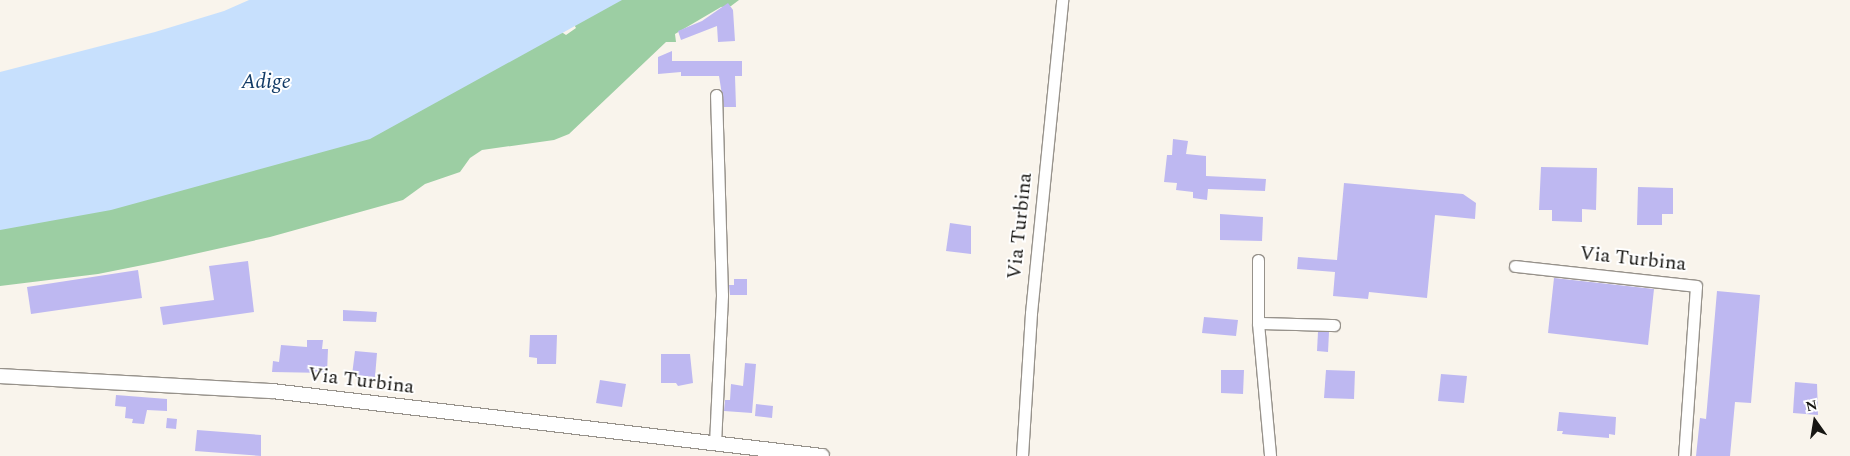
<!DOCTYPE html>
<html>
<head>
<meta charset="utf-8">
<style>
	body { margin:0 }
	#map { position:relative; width:1850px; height:456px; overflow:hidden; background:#f9f4ec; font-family:Spectral,serif }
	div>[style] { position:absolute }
	.forest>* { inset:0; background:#9ccea3 }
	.water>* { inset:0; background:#c7e0fd }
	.building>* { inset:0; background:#beb8f1 }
	.roads { filter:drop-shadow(1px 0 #97928b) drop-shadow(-1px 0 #97928b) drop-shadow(0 1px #97928b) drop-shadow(0 -1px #97928b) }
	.minor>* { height:11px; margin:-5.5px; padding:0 5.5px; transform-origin:5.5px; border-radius:5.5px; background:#fff }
	.tertiary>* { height:14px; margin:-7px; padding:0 7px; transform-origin:7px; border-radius:7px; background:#fff }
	span { translate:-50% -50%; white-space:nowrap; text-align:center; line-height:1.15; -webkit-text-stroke:4px #fff; paint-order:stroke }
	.street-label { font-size:20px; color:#171613 }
	.water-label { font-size:21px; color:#123b66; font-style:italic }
	.north { position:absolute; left:1790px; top:396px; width:50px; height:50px; -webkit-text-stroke:4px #fff; paint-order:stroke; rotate:347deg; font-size:14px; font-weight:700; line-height:20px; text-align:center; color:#171613 }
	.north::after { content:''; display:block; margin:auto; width:18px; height:22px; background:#171613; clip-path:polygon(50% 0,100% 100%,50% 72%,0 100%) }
</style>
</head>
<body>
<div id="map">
	<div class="forest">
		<i style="clip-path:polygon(582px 0,739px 0,731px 6px,721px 7px,675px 34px,676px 42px,666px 42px,569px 134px,554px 140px,482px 150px,470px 158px,460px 172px,425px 184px,403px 200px,270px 237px,163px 261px,98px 274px,0 286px,0 212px,542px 19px,566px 35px,576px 28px,569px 15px)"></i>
	</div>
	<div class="water">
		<i style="clip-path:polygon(249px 0,622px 0,370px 139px,111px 210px,0 230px,0 72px,155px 32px,224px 11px)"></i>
	</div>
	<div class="building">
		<i style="clip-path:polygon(728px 3px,733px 10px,735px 41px,718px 42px,717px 26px,681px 40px,678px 31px,702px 21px)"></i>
		<i style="clip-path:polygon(672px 51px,672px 61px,742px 61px,742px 76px,735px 76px,736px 107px,724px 107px,719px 76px,681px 76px,681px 72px,658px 74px,658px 57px)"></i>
		<i style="clip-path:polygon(1173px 139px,1188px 141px,1186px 154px,1206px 156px,1206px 176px,1266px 179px,1265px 191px,1208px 189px,1207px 200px,1193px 198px,1193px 192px,1176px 190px,1177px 183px,1164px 182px,1167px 155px,1172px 155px)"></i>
		<i style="clip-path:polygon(1541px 167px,1597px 168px,1596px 210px,1582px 209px,1582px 222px,1552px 221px,1552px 210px,1539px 210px)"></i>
		<i style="clip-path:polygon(1344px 183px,1463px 194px,1476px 203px,1475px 219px,1435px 215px,1427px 298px,1369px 292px,1368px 299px,1333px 296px,1335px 272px,1297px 269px,1298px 257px,1337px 260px)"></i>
		<i style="clip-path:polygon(1638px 187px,1673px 188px,1673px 214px,1662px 214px,1662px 225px,1637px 225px)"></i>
		<i style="clip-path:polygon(1220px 214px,1263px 217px,1262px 241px,1220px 240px)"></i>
		<i style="clip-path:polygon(950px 223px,971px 226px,971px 254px,946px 251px)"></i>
		<i style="clip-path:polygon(248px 261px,254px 312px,163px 325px,160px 307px,214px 300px,209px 266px)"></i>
		<i style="clip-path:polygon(138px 270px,142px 298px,31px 314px,27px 287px)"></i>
		<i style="clip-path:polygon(1554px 278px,1654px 289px,1648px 345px,1548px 333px)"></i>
		<i style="clip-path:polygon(734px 279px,747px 279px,747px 295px,730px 295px,729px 285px,734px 285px)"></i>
		<i style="clip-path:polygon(1717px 291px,1760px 295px,1751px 403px,1735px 402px,1730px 456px,1696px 456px,1700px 418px,1706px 419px)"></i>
		<i style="clip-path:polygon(343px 310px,377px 312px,376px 322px,343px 321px)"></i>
		<i style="clip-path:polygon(1204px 317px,1238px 320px,1236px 336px,1202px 333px)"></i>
		<i style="clip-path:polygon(1318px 332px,1329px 332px,1328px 352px,1317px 351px)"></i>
		<i style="clip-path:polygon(530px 335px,557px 335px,556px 364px,537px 364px,537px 358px,529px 357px)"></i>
		<i style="clip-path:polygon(307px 340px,323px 340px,322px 349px,328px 349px,327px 373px,272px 372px,273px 361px,279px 362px,281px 345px,307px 347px)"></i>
		<i style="clip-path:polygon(355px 351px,377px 353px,375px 377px,352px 375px)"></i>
		<i style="clip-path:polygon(661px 354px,690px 354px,693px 383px,678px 386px,676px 383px,661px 383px)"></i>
		<i style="clip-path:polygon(745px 363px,756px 364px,752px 413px,724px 411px,725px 400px,730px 400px,731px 384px,743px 386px)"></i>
		<i style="clip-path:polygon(1221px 370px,1244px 370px,1243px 394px,1221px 393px)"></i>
		<i style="clip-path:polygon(1326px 370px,1355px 371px,1354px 399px,1324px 398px)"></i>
		<i style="clip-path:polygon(1441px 374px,1467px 376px,1464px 403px,1438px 401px)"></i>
		<i style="clip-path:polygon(600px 380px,626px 384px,622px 407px,596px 403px)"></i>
		<i style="clip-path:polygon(1795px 382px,1817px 384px,1818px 415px,1793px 413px)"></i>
		<i style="clip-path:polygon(116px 395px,167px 399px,167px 411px,147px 410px,144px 424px,132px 423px,133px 419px,125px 418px,126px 407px,115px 406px)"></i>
		<i style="clip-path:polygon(756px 404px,773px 406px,772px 418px,755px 416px)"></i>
		<i style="clip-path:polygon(1559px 412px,1616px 417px,1615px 435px,1609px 434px,1609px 438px,1562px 434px,1563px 431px,1557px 431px)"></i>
		<i style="clip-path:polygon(167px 418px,177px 419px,176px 429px,166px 428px)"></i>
		<i style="clip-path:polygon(197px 430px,261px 435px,261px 456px,195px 451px)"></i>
	</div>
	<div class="roads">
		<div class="minor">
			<i style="left:1258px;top:260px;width:63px;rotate:90deg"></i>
			<i style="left:1258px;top:323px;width:134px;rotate:84.8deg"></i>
			<i style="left:1515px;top:266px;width:182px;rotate:6.3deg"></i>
			<i style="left:1696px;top:286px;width:170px;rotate:94deg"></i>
			<i style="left:1258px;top:323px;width:76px;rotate:1.5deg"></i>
			<i style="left:715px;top:444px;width:149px;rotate:-87.3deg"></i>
			<i style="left:722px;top:295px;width:200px;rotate:-91.7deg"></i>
			<i style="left:1022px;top:456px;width:143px;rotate:-86.4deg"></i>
			<i style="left:1031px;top:313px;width:315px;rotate:-84.3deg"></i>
		</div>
		<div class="tertiary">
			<i style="left:0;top:376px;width:272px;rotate:3.2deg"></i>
			<i style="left:272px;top:391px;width:554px;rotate:6.74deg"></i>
		</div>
	</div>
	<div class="street-label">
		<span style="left:1020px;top:226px;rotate:-84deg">Via Turbina</span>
		<span style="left:1633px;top:259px;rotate:6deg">Via Turbina</span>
		<span style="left:361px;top:381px;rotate:7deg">Via Turbina</span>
	</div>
	<div class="water-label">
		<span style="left:266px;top:82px">Adige</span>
	</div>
	<div class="north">N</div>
</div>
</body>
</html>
